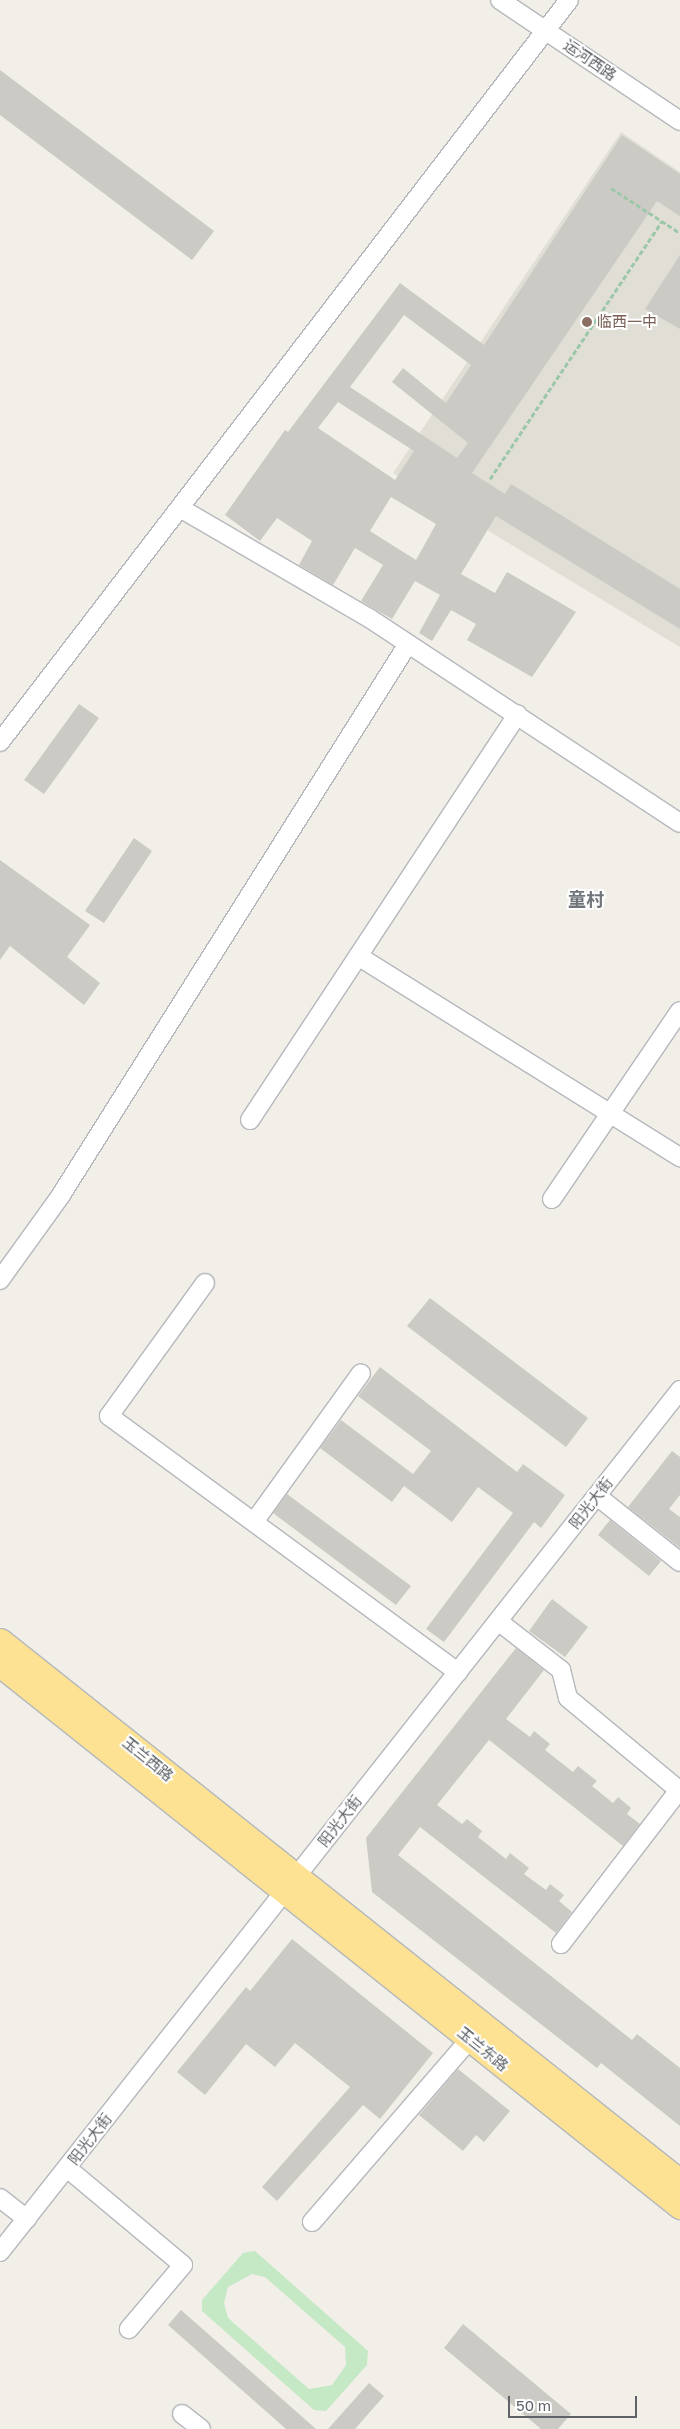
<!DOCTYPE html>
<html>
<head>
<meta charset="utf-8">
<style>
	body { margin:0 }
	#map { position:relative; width:680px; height:2429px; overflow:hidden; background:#f1efe8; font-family:"Golos Text","Noto Sans SC",sans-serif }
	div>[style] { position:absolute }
	.education>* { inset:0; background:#e1ded6 }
	.green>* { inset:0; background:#c5e8c5 }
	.building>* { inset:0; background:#cccac5 }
	.path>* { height:3px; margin-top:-1.5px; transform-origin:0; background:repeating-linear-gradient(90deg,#9cc7a9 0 5px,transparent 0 7.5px) }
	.roads { filter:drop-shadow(1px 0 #b5b8bc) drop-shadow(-1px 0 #b5b8bc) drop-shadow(0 1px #b5b8bc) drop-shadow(0 -1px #b5b8bc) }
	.minor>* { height:18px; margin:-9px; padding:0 9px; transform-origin:9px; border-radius:9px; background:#fff }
	.highway>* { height:25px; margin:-12.5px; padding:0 12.5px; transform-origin:12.5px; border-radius:12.5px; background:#fde293 }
	.dots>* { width:14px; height:14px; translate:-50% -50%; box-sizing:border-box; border:2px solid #fff; border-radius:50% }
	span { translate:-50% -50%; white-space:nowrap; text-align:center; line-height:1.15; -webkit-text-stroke:4px #fff; paint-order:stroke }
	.street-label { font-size:15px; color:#5f6368 }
	.education-label { font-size:15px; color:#785e54 }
	.left { translate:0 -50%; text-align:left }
	.quarter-label { font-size:18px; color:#70757a; font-weight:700 }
	.scale { position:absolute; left:508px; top:2396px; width:129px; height:22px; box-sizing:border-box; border:2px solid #5f6368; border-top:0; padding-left:6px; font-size:15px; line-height:18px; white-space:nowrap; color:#5f6368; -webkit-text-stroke:4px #fff; paint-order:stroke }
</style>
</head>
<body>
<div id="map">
	<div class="education">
		<i style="clip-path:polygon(621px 132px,680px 172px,680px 647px,393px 473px)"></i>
	</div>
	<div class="green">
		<i style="clip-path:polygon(evenodd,255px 2251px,368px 2351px,367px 2365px,326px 2411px,314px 2410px,202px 2311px,202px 2300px,243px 2253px,255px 2251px,252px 2274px,265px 2277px,345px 2347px,346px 2365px,332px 2385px,309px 2389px,228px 2318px,224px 2303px,228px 2287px,252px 2274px)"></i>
	</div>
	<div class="building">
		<i style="clip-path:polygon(0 70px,214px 231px,192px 260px,0 115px)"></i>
		<i style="clip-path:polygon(evenodd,622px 135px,680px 174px,680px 216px,657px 201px,472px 473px,505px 494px,511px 484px,680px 589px,680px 629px,496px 516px,461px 574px,495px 593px,507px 572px,576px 612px,532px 677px,467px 640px,476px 624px,451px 610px,432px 641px,419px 633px,440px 595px,415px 581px,392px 619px,361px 601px,383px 565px,355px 548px,333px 585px,299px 565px,312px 541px,277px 518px,260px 541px,225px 515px,285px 430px,288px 432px,400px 283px,484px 345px,622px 135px,404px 315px,471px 365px,446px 403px,403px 368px,392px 382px,468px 443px,457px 458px,350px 387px,404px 315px,622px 135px,338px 402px,414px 451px,395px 480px,318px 428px,338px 402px,622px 135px,391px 497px,436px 524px,416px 560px,370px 531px,391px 497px)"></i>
		<i style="clip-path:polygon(680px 255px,680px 329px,645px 309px)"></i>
		<i style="clip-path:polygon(79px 704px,99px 718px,44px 794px,24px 780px)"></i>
		<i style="clip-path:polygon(134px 838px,152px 851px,104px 923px,85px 911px)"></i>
		<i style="clip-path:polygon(0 860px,90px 925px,67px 957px,100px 983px,84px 1005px,10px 946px,0 960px)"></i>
		<i style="clip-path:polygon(430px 1298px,588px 1418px,566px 1447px,407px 1326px)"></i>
		<i style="clip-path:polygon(380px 1367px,517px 1472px,523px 1464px,565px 1495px,541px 1528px,534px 1522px,444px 1642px,426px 1629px,513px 1513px,478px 1487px,452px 1522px,404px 1486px,392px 1502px,320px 1448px,341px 1420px,413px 1474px,431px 1451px,358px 1396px)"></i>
		<i style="clip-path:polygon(672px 1451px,680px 1457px,680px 1495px,669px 1509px,680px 1517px,680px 1548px,628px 1507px)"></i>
		<i style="clip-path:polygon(287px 1494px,411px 1586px,396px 1605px,273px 1513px)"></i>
		<i style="clip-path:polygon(610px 1520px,661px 1561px,649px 1576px,598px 1535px)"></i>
		<i style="clip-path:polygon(552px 1599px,588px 1627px,565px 1657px,529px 1631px)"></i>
		<i style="clip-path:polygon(516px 1648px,544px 1670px,506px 1719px,530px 1737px,534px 1731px,550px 1744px,545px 1750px,573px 1772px,578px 1766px,597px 1781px,592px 1786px,613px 1803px,618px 1797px,631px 1808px,627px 1814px,640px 1824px,623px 1846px,489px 1740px,437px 1805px,462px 1824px,467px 1819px,482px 1831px,478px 1837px,506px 1859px,510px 1853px,529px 1868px,524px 1874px,546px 1890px,550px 1884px,564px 1895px,559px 1901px,572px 1912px,563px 1924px,556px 1933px,420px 1827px,398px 1855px,632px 2040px,637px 2034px,680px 2068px,680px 2126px,601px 2063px,597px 2068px,372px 1892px,366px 1838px)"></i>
		<i style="clip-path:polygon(292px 1939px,433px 2053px,380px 2119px,363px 2105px,277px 2201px,262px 2187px,350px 2087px,295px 2043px,275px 2067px,246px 2044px,205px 2095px,177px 2072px,246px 1987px,250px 1991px)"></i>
		<i style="clip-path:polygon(458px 2069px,510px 2111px,484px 2142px,476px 2135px,463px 2151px,419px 2115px)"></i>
		<i style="clip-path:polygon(181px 2310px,316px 2429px,286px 2429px,168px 2325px)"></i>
		<i style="clip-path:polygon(463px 2324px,571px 2414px,558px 2429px,541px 2429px,444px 2348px)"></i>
		<i style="clip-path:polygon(369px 2383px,384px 2396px,355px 2429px,328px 2429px)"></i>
	</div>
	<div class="path">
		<i style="left:611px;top:188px;width:82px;rotate:33.1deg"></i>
		<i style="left:490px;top:479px;width:310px;rotate:-56.3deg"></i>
	</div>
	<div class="roads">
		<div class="minor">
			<i style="left:500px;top:0;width:217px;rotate:33.9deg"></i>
			<i style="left:180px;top:508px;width:219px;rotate:30.2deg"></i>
			<i style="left:369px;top:618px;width:372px;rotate:33.4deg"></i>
			<i style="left:0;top:742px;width:935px;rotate:-52.52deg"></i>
			<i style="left:358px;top:956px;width:380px;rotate:32deg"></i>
			<i style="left:250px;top:1120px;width:486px;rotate:-56.6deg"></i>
			<i style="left:552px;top:1199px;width:227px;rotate:-55.8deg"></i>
			<i style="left:0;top:1280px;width:105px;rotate:-54.3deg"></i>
			<i style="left:61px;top:1195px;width:651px;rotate:-57.8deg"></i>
			<i style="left:205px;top:1283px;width:164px;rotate:125.8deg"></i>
			<i style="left:109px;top:1416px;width:433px;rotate:36.3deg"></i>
			<i style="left:597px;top:1496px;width:106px;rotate:38.5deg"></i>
			<i style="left:254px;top:1522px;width:183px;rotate:-54.3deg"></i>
			<i style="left:498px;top:1621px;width:80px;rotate:37.9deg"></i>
			<i style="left:561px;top:1670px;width:29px;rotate:76deg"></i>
			<i style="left:568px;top:1698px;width:146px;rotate:39.7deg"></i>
			<i style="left:561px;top:1944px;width:194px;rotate:-52.5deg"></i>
			<i style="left:67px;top:2168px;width:151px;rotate:39.9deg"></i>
			<i style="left:183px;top:2265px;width:84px;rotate:130.2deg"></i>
			<i style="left:0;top:2198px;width:34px;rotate:38deg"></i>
			<i style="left:312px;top:2222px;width:242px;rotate:-49.2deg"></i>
			<i style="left:0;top:2252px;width:1098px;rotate:-51.73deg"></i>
			<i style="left:182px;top:2414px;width:24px;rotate:38deg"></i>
		</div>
		<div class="highway">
			<i style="left:0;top:1641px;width:869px;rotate:38.51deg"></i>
			<i style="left:0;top:1664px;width:870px;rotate:38.56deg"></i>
		</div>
	</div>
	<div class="dots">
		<i style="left:587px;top:322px;background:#8d6e63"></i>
	</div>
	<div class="street-label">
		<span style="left:590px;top:60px;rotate:34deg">运河西路</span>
		<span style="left:591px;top:1503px;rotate:-52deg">阳光大街</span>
		<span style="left:148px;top:1759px;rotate:39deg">玉兰西路</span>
		<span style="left:340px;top:1821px;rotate:-52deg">阳光大街</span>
		<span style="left:483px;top:2049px;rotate:39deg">玉兰东路</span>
		<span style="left:90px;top:2139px;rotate:-52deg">阳光大街</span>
	</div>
	<div class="education-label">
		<span class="left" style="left:597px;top:322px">临西一中</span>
	</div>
	<div class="quarter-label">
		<span style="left:586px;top:899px">童村</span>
	</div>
	<div class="scale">50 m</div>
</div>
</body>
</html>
